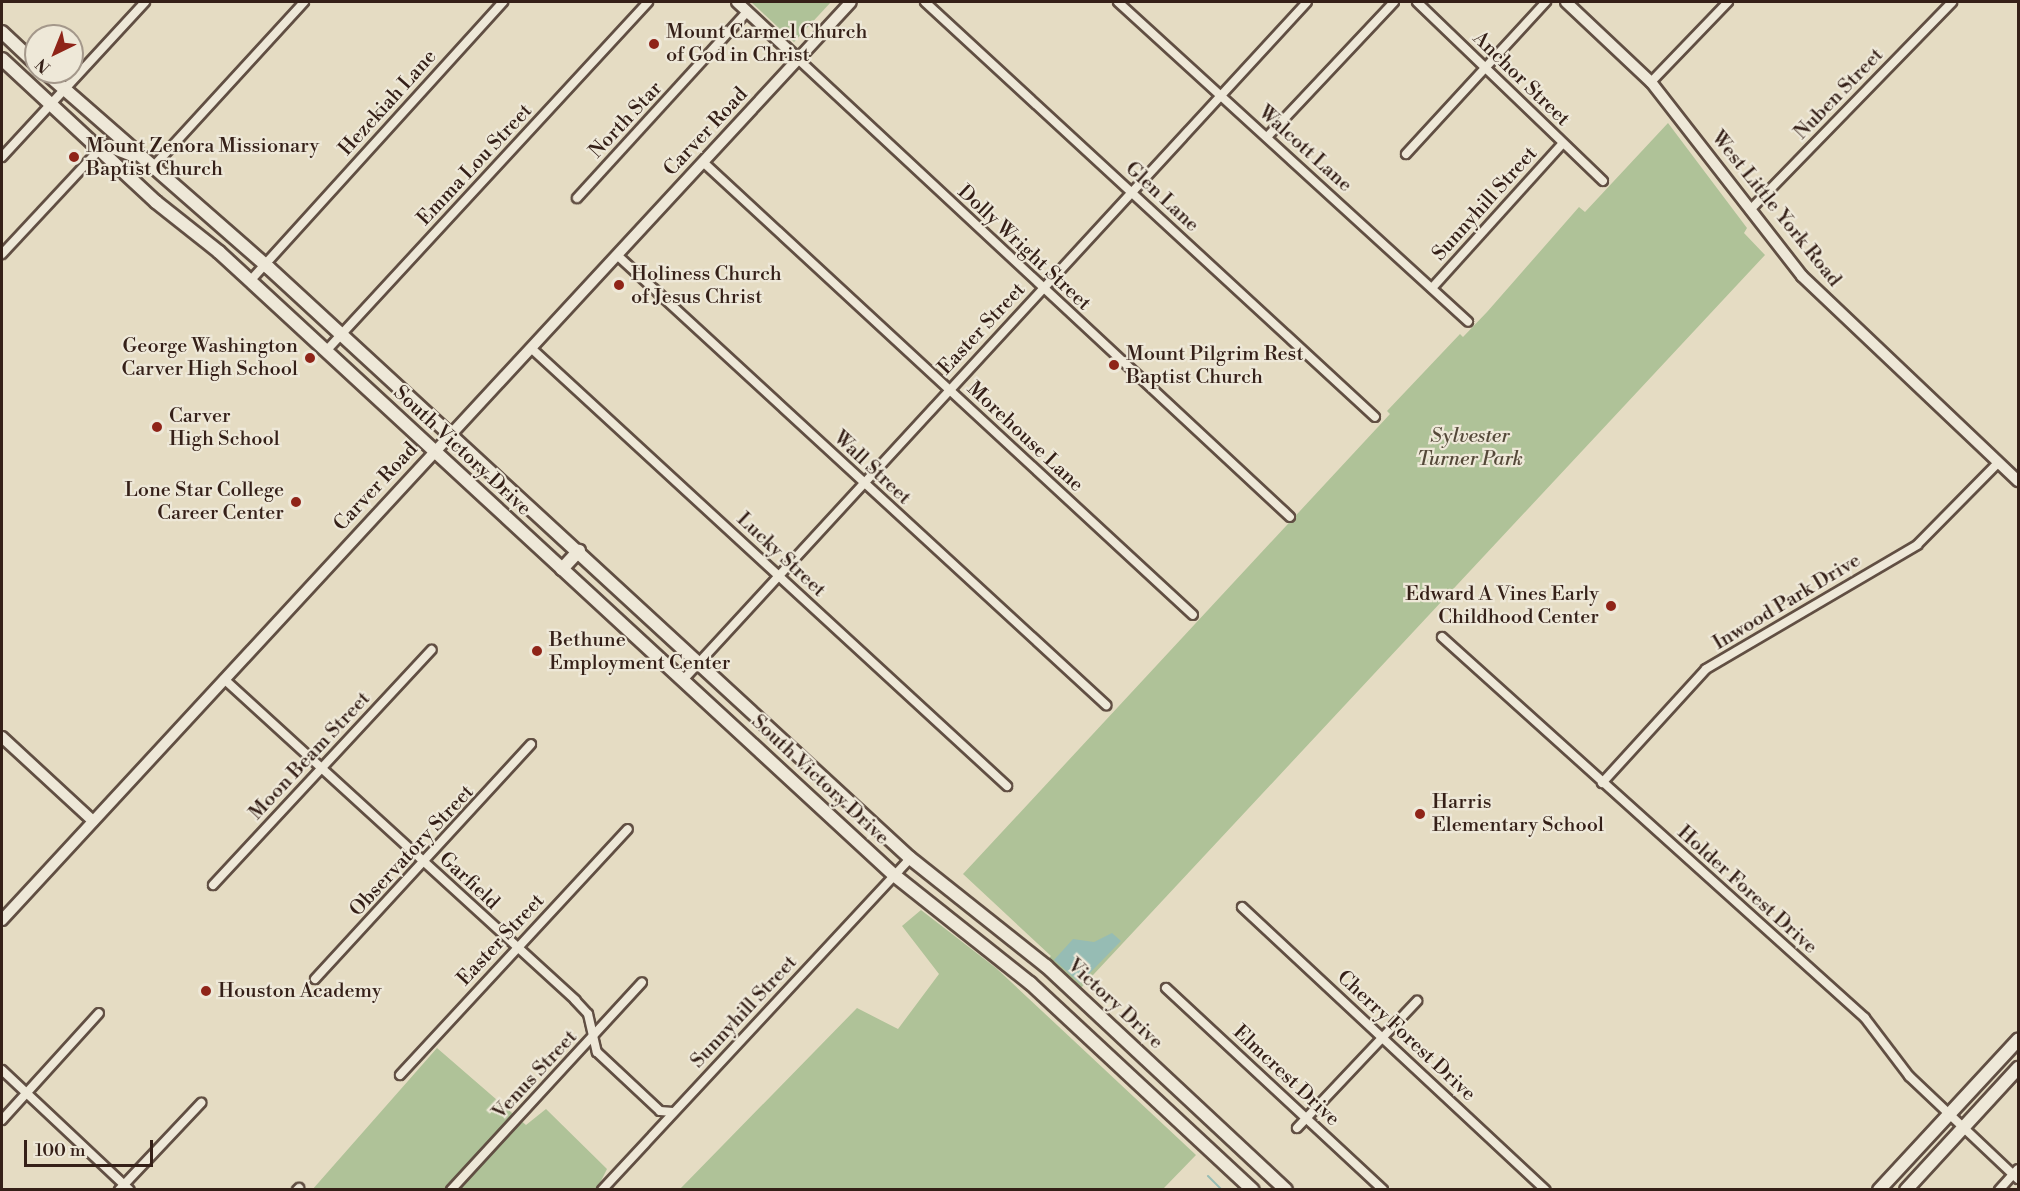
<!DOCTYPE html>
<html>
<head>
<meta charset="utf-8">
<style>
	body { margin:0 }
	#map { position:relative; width:2020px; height:1191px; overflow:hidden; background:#e5dcc3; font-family:"Libre Bodoni",serif }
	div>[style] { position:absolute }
	.green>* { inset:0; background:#afc298 }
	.water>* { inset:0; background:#96bcb4 }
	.stream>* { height:2px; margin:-1px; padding:0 1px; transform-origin:1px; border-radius:1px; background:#96bcb4 }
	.roads { filter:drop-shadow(2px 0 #614f43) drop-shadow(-2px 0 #614f43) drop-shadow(0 2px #614f43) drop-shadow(0 -2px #614f43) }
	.minor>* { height:8px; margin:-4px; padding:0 4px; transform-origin:4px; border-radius:4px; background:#eee8d8 }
	.tertiary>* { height:10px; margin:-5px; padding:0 5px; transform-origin:5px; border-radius:5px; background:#eee8d8 }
	.secondary>* { height:12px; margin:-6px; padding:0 6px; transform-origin:6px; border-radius:6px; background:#eee8d8 }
	.dots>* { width:16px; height:16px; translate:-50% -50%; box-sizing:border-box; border:3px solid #eee8d8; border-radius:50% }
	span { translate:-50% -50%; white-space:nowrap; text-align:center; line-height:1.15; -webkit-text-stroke:4.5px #eee8d8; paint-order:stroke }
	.poi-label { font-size:20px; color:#352018 }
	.left { translate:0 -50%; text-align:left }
	.right { translate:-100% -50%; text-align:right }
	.street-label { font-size:20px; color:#352018 }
	.park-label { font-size:20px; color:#544838; font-style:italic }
	.frame { position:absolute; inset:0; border:3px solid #352018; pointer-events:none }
	.north { position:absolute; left:24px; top:24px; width:60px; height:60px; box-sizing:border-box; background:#eee8d8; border:2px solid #a4988b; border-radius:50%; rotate:223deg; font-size:16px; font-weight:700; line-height:24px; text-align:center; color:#352018 }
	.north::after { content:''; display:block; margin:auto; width:21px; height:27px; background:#8f2418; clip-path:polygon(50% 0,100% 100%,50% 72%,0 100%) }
	.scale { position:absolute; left:24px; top:1140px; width:129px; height:27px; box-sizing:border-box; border:3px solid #352018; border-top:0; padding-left:8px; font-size:18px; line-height:21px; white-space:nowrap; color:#352018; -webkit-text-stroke:4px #eee8d8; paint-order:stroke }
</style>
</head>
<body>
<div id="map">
	<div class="green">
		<i style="clip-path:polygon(751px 2px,831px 2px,794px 42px)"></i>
		<i style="clip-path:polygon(1668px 123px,1747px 228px,1744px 233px,1765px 255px,1080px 989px,1048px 959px,1051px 956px,963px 874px,1390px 414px,1387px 411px,1460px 334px,1463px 337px,1487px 312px,1579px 207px,1585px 212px)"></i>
		<i style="clip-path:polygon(921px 910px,996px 968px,1196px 1155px,1163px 1189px,680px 1189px,857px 1008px,898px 1029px,939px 974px,902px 926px)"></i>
		<i style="clip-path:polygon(437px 1048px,526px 1125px,546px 1109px,607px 1169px,597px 1189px,312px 1190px)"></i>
	</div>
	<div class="water">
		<i style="clip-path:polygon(1112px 933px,1121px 941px,1080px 983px,1054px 960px,1073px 939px,1094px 942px)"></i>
	</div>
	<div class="stream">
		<i style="left:1208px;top:1176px;width:20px;rotate:45deg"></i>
	</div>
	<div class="roads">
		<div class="minor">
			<i style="left:925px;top:2px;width:612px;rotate:42.68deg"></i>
			<i style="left:1118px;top:2px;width:474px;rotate:42.4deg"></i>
			<i style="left:1417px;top:2px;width:258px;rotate:43.9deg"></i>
			<i style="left:798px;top:59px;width:672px;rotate:42.95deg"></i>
			<i style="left:1651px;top:82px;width:111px;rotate:-46.1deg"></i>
			<i style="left:1267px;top:137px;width:185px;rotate:-46.7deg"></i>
			<i style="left:1406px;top:154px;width:207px;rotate:-47.4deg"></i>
			<i style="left:2px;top:157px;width:211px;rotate:-47.3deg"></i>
			<i style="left:703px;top:162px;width:667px;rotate:42.75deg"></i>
			<i style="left:152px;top:168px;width:225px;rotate:-47.5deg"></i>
			<i style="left:577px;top:198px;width:253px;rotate:-47.6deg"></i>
			<i style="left:1750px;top:210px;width:290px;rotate:-45.8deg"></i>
			<i style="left:2px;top:254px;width:142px;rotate:-47deg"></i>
			<i style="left:617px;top:255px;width:665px;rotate:42.62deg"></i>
			<i style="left:250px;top:281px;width:377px;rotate:-47.8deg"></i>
			<i style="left:1432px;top:288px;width:195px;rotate:-47.9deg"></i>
			<i style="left:531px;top:348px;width:647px;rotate:42.62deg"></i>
			<i style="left:326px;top:351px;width:475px;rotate:-47.3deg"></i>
			<i style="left:1442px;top:637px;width:569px;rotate:42.01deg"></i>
			<i style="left:1865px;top:1018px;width:73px;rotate:52.8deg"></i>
			<i style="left:1909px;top:1076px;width:150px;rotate:43.4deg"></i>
			<i style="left:224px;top:679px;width:476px;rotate:42.4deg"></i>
			<i style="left:575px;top:1000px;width:19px;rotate:47deg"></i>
			<i style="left:588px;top:1014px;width:39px;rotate:77deg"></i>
			<i style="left:597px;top:1052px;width:86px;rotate:43.1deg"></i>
			<i style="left:660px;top:1111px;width:13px;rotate:4deg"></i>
			<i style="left:683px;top:680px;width:921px;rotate:-47.37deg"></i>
			<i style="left:1602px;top:783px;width:154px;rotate:-47.6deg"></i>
			<i style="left:1706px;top:669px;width:245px;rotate:-30.4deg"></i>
			<i style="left:1917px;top:545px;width:115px;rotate:-45.4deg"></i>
			<i style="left:213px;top:885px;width:321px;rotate:-47.1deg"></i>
			<i style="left:1242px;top:907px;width:415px;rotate:43deg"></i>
			<i style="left:315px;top:979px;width:319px;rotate:-47.4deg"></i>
			<i style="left:1166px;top:988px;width:296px;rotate:42.9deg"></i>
			<i style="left:2px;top:1070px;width:175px;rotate:43.2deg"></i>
			<i style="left:400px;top:1075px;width:335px;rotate:-47.2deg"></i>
			<i style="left:2px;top:1120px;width:144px;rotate:-47.8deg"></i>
			<i style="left:1297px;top:1128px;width:175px;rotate:-46.6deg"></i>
			<i style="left:119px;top:1190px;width:120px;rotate:-46.7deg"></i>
			<i style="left:297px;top:1190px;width:3px;rotate:-45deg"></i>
			<i style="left:451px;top:1190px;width:282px;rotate:-47.4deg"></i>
			<i style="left:602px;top:1190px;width:453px;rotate:-47.1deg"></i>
			<i style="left:1999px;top:1190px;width:28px;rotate:-48deg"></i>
		</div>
		<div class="tertiary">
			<i style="left:737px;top:2px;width:83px;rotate:43.1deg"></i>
			<i style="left:1566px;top:2px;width:117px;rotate:43.3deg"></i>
			<i style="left:1651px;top:82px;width:246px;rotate:52.1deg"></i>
			<i style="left:1802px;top:276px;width:298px;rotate:43.5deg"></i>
			<i style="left:2px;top:737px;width:124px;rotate:42.7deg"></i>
			<i style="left:2px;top:920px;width:1250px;rotate:-47.24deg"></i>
		</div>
		<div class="secondary">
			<i style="left:2px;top:32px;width:47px;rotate:43.3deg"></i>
			<i style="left:2px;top:59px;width:210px;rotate:42.9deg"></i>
			<i style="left:156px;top:202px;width:80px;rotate:38.4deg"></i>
			<i style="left:219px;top:252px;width:919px;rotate:42.71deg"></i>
			<i style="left:894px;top:875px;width:174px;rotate:38.5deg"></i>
			<i style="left:1030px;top:983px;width:304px;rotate:42.9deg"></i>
			<i style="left:45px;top:72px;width:298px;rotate:41.2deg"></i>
			<i style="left:269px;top:268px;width:871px;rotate:42.63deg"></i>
			<i style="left:910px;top:858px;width:174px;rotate:38.5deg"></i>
			<i style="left:1046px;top:966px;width:328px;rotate:43deg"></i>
			<i style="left:99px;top:150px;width:11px;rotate:-22deg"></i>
			<i style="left:109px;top:146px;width:26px;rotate:21deg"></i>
			<i style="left:562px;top:569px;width:25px;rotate:-47deg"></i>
			<i style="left:1879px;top:1190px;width:205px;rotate:-47.2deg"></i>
			<i style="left:1906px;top:1190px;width:166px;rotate:-47.4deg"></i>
		</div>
	</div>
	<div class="dots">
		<i style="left:654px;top:44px;background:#8f2418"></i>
		<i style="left:74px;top:157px;background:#8f2418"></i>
		<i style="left:619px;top:285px;background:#8f2418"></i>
		<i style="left:310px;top:358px;background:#8f2418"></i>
		<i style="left:1114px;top:365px;background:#8f2418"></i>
		<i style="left:157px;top:427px;background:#8f2418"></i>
		<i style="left:296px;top:502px;background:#8f2418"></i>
		<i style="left:1611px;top:606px;background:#8f2418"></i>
		<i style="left:537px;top:651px;background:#8f2418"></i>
		<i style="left:1420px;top:814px;background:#8f2418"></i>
		<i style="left:206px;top:991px;background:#8f2418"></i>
	</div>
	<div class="poi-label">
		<span class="left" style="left:666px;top:44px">Mount Carmel Church<br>of God in Christ</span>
		<span class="left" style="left:86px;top:158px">Mount Zenora Missionary<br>Baptist Church</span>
		<span class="left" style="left:631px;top:286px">Holiness Church<br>of Jesus Christ</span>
		<span class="right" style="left:298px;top:358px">George Washington<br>Carver High School</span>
		<span class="left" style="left:1126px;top:366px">Mount Pilgrim Rest<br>Baptist Church</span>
		<span class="left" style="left:169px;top:428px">Carver<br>High School</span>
		<span class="right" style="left:284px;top:502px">Lone Star College<br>Career Center</span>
		<span class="right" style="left:1599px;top:606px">Edward A Vines Early<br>Childhood Center</span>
		<span class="left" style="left:549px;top:652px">Bethune<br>Employment Center</span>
		<span class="left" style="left:1432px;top:814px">Harris<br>Elementary School</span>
		<span class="left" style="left:218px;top:991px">Houston Academy</span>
	</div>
	<div class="street-label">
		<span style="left:1521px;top:79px;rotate:44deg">Anchor Street</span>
		<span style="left:1839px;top:94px;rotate:-46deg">Nuben Street</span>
		<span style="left:388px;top:103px;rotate:-48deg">Hezekiah Lane</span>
		<span style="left:626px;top:120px;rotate:-47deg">North Star</span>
		<span style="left:706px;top:132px;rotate:-47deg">Carver Road</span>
		<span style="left:1305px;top:149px;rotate:42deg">Walcott Lane</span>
		<span style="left:475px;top:165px;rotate:-47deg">Emma Lou Street</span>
		<span style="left:1162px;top:197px;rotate:43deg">Glen Lane</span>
		<span style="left:1485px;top:204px;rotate:-48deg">Sunnyhill Street</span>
		<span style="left:1776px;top:209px;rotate:51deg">West Little York Road</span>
		<span style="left:1024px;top:248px;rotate:43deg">Dolly Wright Street</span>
		<span style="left:982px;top:329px;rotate:-47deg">Easter Street</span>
		<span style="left:1025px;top:437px;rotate:43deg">Morehouse Lane</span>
		<span style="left:462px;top:451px;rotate:43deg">South Victory Drive</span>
		<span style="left:872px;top:468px;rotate:43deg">Wall Street</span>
		<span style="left:376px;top:487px;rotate:-47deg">Carver Road</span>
		<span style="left:781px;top:555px;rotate:43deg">Lucky Street</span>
		<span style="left:1787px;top:602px;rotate:-31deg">Inwood Park Drive</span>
		<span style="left:310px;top:756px;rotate:-47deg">Moon Beam Street</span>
		<span style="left:820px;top:780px;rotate:43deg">South Victory Drive</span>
		<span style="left:412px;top:851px;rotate:-47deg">Observatory Street</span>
		<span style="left:469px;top:881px;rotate:43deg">Garfield</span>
		<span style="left:1747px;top:890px;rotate:42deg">Holder Forest Drive</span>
		<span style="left:501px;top:940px;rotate:-47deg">Easter Street</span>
		<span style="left:1115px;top:1004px;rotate:43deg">Victory Drive</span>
		<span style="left:744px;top:1012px;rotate:-47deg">Sunnyhill Street</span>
		<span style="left:1406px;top:1036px;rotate:43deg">Cherry Forest Drive</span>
		<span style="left:535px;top:1075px;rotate:-47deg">Venus Street</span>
		<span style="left:1286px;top:1076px;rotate:43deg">Elmcrest Drive</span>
	</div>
	<div class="park-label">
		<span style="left:1470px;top:448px">Sylvester<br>Turner Park</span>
	</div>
	<div class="frame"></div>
	<div class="north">N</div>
	<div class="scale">100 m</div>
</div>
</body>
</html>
